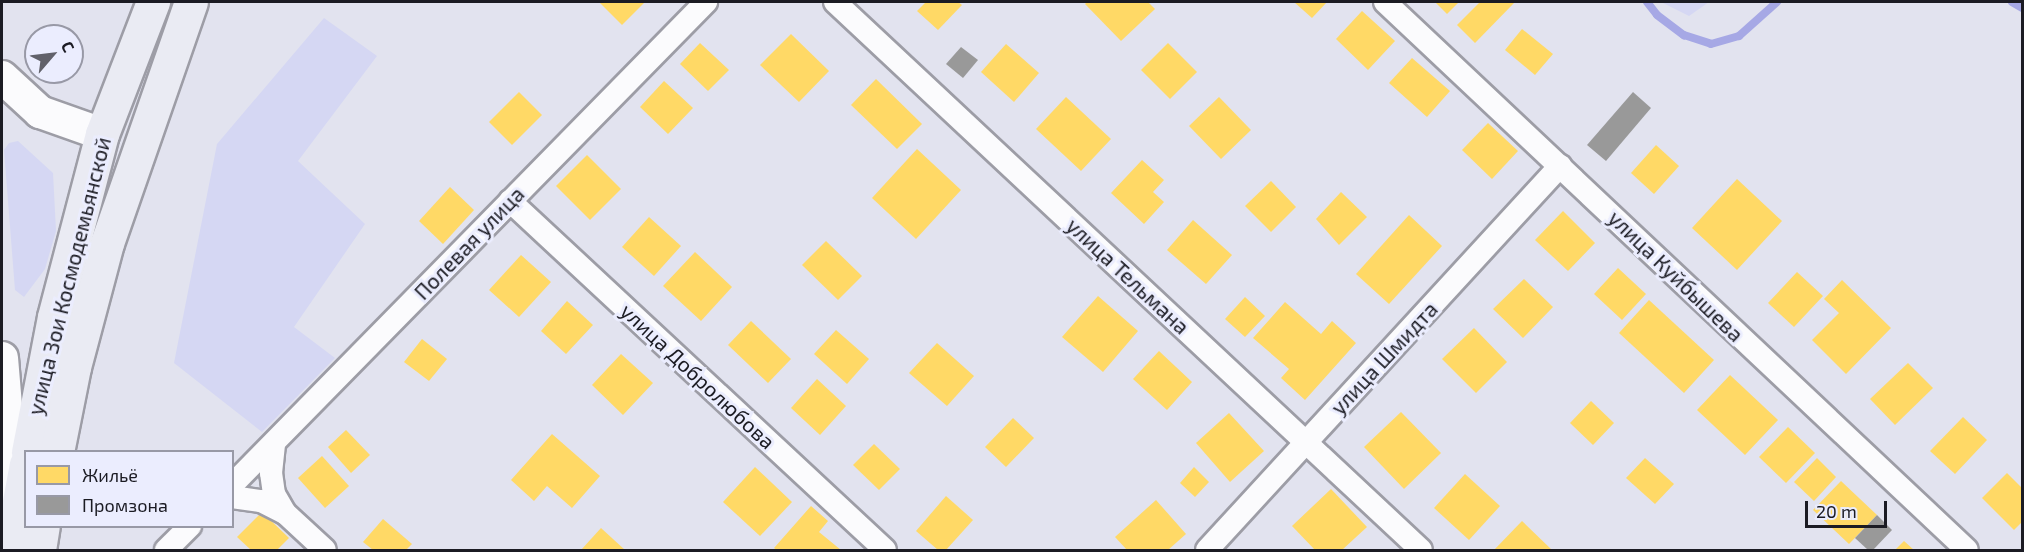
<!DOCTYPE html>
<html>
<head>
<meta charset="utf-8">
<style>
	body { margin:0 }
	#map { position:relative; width:2024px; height:552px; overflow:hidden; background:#e2e3ef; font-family:"Exo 2",sans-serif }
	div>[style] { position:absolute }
	.green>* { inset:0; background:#d5d7f3 }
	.homes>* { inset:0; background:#ffd966 }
	.industry>* { inset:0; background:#999 }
	.stream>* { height:8px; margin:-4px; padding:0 4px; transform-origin:4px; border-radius:4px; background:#a6a8e5 }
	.roads { filter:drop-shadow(2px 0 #9d9da6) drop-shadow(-2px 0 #9d9da6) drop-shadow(0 2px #9d9da6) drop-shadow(0 -2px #9d9da6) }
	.street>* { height:22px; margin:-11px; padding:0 11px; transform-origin:11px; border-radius:11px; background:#fbfbfd }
	.secondary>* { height:32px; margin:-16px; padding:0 16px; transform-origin:16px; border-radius:16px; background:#fbfbfd }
	.primary>* { height:33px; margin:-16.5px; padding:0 16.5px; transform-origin:16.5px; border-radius:16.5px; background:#eaebf3 }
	span { translate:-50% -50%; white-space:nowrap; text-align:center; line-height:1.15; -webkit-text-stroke:6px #ebedfe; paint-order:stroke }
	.street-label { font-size:21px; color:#1b1b23 }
	.frame { position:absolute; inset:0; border:3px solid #1b1b23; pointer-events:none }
	.legend { position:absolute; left:24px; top:450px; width:210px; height:78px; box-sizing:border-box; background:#ebedfe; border:2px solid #9899a6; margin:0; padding:8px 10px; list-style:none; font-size:18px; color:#1b1b23 }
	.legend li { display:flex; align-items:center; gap:12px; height:30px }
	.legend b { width:30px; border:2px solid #9899a6 }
	.north { position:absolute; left:24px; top:24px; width:60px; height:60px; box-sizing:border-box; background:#ebedfe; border:2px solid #9899a6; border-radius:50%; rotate:62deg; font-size:16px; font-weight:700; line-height:24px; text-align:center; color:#1b1b23 }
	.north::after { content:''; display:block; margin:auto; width:21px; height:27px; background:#61616a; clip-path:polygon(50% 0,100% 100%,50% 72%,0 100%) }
	.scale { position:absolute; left:1805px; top:501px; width:82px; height:27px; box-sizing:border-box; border:3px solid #1b1b23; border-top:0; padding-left:8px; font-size:18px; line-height:21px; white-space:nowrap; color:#1b1b23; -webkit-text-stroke:4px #ebedfe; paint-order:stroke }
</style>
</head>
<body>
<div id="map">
	<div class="green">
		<i style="clip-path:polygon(1661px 2px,1709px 2px,1689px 16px)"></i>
		<i style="clip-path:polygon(324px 18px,377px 56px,298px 161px,365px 224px,294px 327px,335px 358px,262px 432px,174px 363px,217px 144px)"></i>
		<i style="clip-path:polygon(18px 141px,53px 173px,56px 231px,45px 269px,24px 297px,15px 290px,4px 150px,9px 143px)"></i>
	</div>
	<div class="homes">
		<i style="clip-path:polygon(599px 2px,645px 2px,622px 25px)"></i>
		<i style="clip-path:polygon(926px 2px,958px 2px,962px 5px,938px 30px,917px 11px)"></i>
		<i style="clip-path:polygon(1087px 2px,1148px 2px,1155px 9px,1121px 41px,1085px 4px)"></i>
		<i style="clip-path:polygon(1294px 2px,1327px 2px,1312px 18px)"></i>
		<i style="clip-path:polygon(1435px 2px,1459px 2px,1447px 14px)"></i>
		<i style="clip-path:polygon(1480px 2px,1515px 2px,1475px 43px,1457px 25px)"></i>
		<i style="clip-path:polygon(1362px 11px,1395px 41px,1368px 70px,1336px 39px)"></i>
		<i style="clip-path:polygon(1522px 29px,1553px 54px,1535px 75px,1505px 50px)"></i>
		<i style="clip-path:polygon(791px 34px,829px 71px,799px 102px,760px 65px)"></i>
		<i style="clip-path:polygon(700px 43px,729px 70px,708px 91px,680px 64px)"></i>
		<i style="clip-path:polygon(1168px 43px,1197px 72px,1170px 99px,1141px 70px)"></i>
		<i style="clip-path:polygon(1006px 44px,1039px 73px,1014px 102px,981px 72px)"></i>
		<i style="clip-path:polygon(1412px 58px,1450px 91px,1427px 117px,1389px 83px)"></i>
		<i style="clip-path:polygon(876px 79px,922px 124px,897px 149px,851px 105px)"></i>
		<i style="clip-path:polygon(664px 81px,693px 108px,668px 134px,640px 107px)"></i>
		<i style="clip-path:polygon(519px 92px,542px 115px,512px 145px,489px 122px)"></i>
		<i style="clip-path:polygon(1066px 97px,1111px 139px,1081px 171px,1036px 129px)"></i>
		<i style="clip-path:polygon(1219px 97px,1251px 130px,1221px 159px,1189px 126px)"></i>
		<i style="clip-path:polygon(1488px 123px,1518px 151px,1492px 179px,1462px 150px)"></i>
		<i style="clip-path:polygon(1656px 145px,1679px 166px,1654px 194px,1631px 173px)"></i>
		<i style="clip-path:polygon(917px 149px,961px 190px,916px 239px,872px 198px)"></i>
		<i style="clip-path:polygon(587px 155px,621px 189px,590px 220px,556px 186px)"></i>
		<i style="clip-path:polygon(1142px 160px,1164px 180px,1153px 192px,1164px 202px,1144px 224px,1111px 193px)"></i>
		<i style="clip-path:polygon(1737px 179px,1782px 221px,1737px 270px,1692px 228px)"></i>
		<i style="clip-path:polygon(1271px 181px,1296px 207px,1271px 232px,1245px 206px)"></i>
		<i style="clip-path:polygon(450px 187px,474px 210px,443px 244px,419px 221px)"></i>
		<i style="clip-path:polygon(1341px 192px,1367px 217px,1339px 245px,1316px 219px)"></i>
		<i style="clip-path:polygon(1563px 211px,1595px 243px,1568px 271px,1535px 240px)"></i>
		<i style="clip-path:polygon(1409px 215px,1442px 246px,1389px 304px,1356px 274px)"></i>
		<i style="clip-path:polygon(649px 217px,681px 246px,654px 276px,622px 247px)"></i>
		<i style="clip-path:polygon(1193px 220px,1232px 255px,1206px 284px,1167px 250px)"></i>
		<i style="clip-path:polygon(826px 241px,862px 276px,838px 300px,802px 265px)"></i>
		<i style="clip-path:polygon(695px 252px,732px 287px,701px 321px,663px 286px)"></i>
		<i style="clip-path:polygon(521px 255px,551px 282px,519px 317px,489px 290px)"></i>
		<i style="clip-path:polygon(1618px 268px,1646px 294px,1622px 320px,1594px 294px)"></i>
		<i style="clip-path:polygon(1797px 272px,1823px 296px,1794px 327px,1768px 303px)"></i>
		<i style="clip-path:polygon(1524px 279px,1553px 307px,1523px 338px,1493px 309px)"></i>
		<i style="clip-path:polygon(1842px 280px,1891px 328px,1846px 374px,1812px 340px,1839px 313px,1824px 299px)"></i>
		<i style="clip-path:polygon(1098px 296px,1138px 331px,1103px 372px,1062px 337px)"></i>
		<i style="clip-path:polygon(1245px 297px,1265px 316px,1245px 337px,1225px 319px)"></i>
		<i style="clip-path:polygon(1649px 300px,1714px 360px,1684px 393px,1619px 333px)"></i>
		<i style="clip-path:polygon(567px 301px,593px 325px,566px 354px,541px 331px)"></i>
		<i style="clip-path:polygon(1285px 302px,1321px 334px,1332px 321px,1356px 343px,1305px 400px,1281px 378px,1289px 369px,1253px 338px)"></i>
		<i style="clip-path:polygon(751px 321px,791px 359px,768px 383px,728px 345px)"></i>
		<i style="clip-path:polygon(1474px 328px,1507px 362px,1476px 393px,1442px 359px)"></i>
		<i style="clip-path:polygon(836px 330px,869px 359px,847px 384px,814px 354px)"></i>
		<i style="clip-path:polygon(422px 339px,447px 359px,429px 381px,404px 362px)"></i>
		<i style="clip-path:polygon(937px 343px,974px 376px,947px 406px,909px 373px)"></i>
		<i style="clip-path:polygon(1159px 351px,1192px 382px,1167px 410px,1133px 379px)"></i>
		<i style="clip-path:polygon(621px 354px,653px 383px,623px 415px,592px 385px)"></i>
		<i style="clip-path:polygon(1908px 363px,1933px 388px,1895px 425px,1870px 399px)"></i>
		<i style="clip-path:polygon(1730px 375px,1778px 420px,1745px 455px,1697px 410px)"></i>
		<i style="clip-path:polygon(817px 379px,846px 406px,820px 435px,791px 408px)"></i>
		<i style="clip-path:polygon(1591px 401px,1614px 423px,1593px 445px,1570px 423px)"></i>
		<i style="clip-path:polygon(1401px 412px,1441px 453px,1404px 489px,1364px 447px)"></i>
		<i style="clip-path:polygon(1229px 413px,1264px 451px,1230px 482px,1196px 443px)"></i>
		<i style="clip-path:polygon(1963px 417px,1987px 440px,1955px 474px,1930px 451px)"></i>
		<i style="clip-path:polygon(1013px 418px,1034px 438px,1006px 467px,985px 447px)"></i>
		<i style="clip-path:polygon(1788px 427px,1815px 453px,1786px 483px,1759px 457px)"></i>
		<i style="clip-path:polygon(346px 430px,370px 455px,351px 473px,328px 447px)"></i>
		<i style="clip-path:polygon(552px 434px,600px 476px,572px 508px,547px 486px,534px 501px,511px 480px)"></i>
		<i style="clip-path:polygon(874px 444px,900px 469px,879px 490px,853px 465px)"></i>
		<i style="clip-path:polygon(322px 456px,349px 486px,325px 508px,298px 478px)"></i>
		<i style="clip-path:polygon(1645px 458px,1674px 484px,1655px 504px,1626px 478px)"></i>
		<i style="clip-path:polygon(1817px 458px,1836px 477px,1814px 501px,1794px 482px)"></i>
		<i style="clip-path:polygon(755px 467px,792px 502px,760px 536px,723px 502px)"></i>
		<i style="clip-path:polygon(1194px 467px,1209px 482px,1195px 497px,1180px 483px)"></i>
		<i style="clip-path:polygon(2007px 473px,2022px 488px,2022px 522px,2014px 530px,1982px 498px)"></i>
		<i style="clip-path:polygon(1465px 474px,1500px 506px,1469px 540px,1434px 508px)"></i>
		<i style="clip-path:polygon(1841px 481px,1877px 515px,1849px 544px,1813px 510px)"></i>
		<i style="clip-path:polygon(1331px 489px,1367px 527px,1342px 550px,1315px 550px,1292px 526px)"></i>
		<i style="clip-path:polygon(946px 496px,973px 520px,946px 550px,938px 550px,916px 531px)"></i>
		<i style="clip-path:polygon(1156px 500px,1186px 534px,1168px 550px,1127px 550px,1115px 537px)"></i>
		<i style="clip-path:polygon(811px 506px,828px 521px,819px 532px,841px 550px,777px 550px,774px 548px)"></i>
		<i style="clip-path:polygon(262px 512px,289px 538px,277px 550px,251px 550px,237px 537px)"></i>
		<i style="clip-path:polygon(383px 519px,412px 544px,406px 550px,373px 550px,363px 542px)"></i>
		<i style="clip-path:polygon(1522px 521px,1552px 550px,1494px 550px)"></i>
		<i style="clip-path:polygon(601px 528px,625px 550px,581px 550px)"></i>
		<i style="clip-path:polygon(1904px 541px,1914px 550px,1895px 550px)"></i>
	</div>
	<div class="industry">
		<i style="clip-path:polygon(961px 47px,978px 60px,963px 78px,946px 64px)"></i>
		<i style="clip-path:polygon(1633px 92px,1651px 108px,1606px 161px,1587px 145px)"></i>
		<i style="clip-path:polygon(1877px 515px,1892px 530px,1873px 550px,1868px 550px,1855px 538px)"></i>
	</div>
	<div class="stream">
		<i style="left:1647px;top:2px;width:16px;rotate:52deg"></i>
		<i style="left:1657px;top:15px;width:34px;rotate:37deg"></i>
		<i style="left:1684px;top:35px;width:28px;rotate:18deg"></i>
		<i style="left:1711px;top:44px;width:29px;rotate:-16deg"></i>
		<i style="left:1739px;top:36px;width:51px;rotate:-41.8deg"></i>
		<i style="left:2012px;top:2px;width:12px;rotate:31deg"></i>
	</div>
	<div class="roads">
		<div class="street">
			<i style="left:835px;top:2px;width:802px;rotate:43.08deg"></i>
			<i style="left:1385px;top:2px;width:799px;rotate:43.28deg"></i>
			<i style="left:510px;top:201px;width:512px;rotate:42.94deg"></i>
			<i style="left:232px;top:485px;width:677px;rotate:-45.54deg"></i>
			<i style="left:232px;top:497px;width:29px;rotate:8deg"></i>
			<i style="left:261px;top:501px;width:27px;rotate:27deg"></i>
			<i style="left:285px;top:513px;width:22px;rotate:-120deg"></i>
			<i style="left:274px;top:494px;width:21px;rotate:-98deg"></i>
			<i style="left:271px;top:473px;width:29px;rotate:-84deg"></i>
			<i style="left:285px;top:513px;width:54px;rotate:42.8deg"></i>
			<i style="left:166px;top:550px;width:34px;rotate:-45deg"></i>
			<i style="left:1207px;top:550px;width:522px;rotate:-47.41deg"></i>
		</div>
		<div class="secondary">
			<i style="left:2px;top:77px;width:52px;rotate:42.6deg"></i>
			<i style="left:40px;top:112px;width:66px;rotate:19.5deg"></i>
			<i style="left:2px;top:358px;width:144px;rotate:85.2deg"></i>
		</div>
		<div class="primary">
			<i style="left:28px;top:452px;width:137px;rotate:-79.1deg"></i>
			<i style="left:54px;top:317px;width:189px;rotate:-75.3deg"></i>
			<i style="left:102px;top:134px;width:142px;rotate:-68.9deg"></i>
			<i style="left:57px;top:452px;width:87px;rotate:-78.7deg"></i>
			<i style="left:74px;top:367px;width:128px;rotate:-75.1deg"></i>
			<i style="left:107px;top:243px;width:255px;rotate:-70.8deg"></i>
			<i style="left:10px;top:550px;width:87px;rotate:-79.5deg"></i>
			<i style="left:39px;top:550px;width:24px;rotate:-81deg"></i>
		</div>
	</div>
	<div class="street-label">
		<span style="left:469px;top:243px;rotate:-46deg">Полевая улица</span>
		<span style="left:69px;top:276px;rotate:-76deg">улица Зои Космодемьянской</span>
		<span style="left:1128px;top:276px;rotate:43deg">улица Тельмана</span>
		<span style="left:1676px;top:276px;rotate:44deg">улица Куйбышева</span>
		<span style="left:1384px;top:358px;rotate:-47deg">улица Шмидта</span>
		<span style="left:698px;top:376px;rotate:43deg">улица Добролюбова</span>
	</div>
	<div class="frame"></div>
	<ul class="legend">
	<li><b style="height:16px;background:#ffd966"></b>Жильё</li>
	<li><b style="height:16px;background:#999"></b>Промзона</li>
	</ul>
	<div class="north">С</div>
	<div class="scale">20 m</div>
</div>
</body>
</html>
